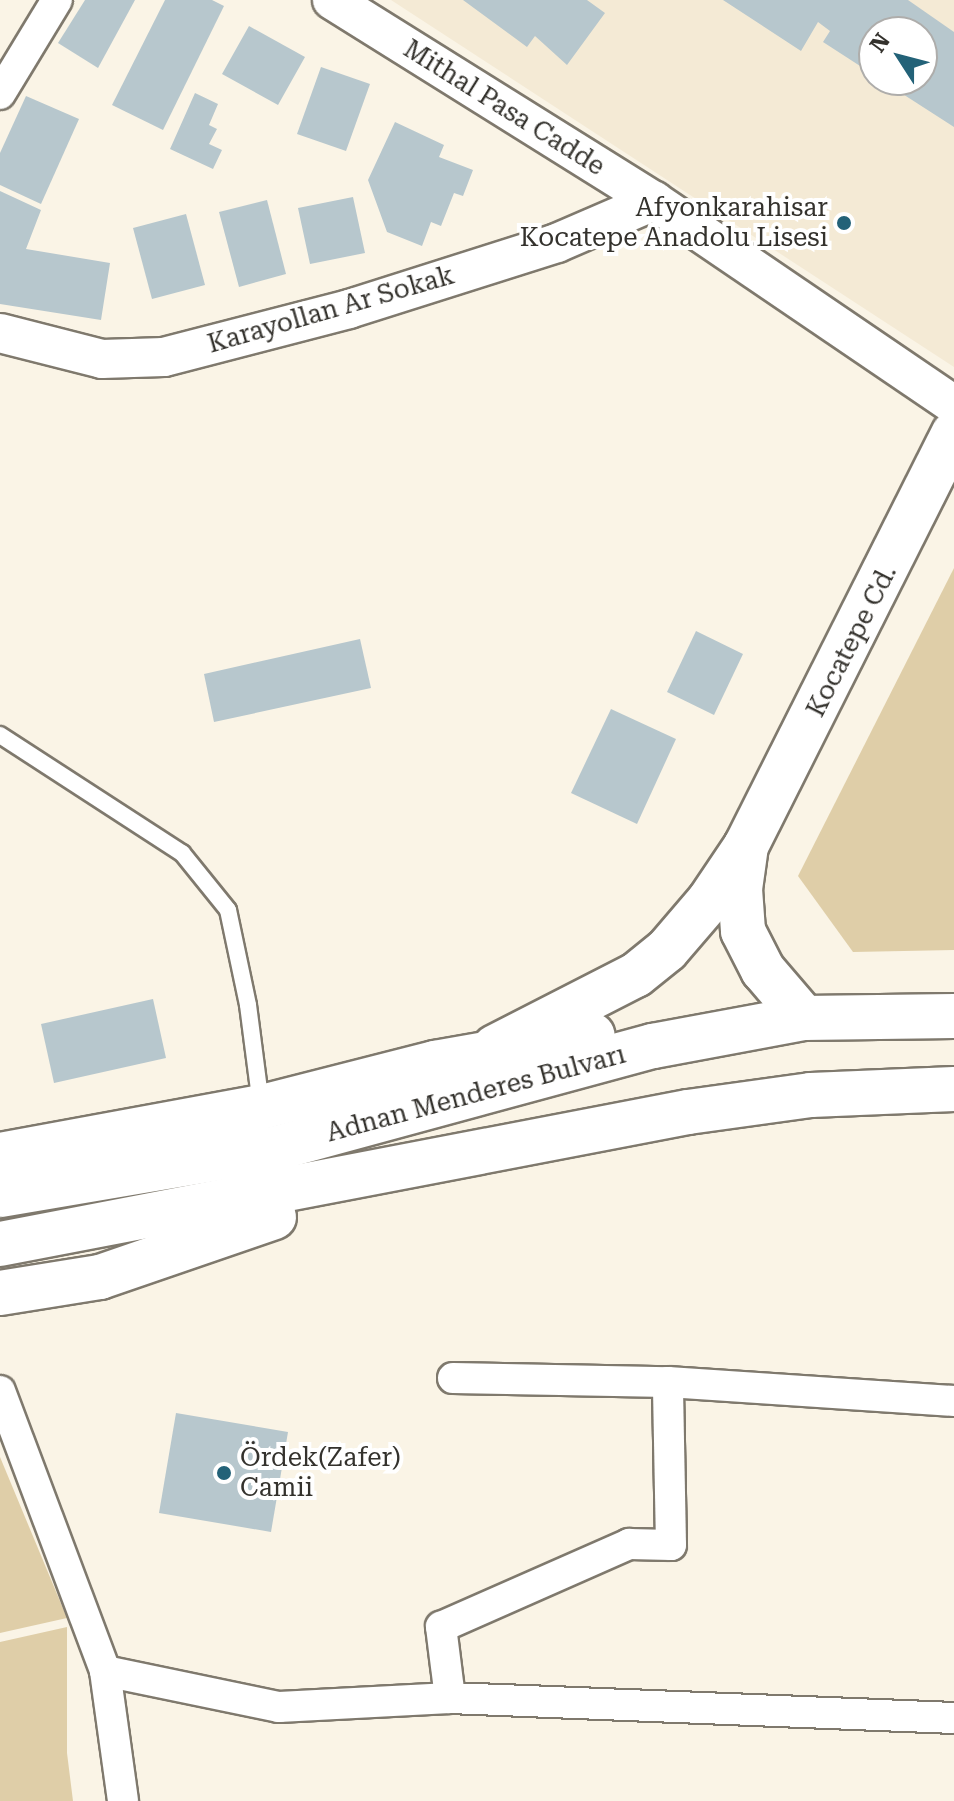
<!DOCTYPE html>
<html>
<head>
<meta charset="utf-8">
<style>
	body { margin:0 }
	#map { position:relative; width:954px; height:1801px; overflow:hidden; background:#faf4e6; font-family:"Roboto Serif",serif }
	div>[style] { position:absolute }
	.built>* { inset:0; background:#f4ead5 }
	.green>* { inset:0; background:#dfcea8 }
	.building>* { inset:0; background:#b7c7cd }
	.roads { filter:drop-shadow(2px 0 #7f796d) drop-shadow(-2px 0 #7f796d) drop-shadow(0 2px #7f796d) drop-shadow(0 -2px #7f796d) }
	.service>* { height:16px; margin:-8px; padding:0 8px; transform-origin:8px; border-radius:8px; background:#fff }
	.minor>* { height:30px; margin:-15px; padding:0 15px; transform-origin:15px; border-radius:15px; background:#fff }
	.tertiary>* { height:38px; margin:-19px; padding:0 19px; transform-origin:19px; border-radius:19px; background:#fff }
	.secondary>* { height:44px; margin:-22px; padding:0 22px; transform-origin:22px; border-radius:22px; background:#fff }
	.primary>* { height:44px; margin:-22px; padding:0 22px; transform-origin:22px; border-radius:22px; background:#fff }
	.dots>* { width:22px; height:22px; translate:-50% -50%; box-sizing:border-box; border:4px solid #fff; border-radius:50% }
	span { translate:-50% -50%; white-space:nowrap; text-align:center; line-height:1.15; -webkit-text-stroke:8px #fff; paint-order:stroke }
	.street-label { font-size:26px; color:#34322d }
	.poi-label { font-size:26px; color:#34322d }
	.right { translate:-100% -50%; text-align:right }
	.left { translate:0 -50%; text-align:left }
	.north { position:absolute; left:858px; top:16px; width:80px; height:80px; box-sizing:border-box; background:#fff; border:2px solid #aeadab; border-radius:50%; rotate:306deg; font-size:22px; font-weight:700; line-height:32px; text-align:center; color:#34322d }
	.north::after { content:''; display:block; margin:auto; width:28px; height:36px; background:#236278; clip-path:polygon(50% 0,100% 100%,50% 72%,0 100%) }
</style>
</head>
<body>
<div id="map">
	<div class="built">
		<i style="clip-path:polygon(evenodd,391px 0,954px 0,954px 367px,391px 0,874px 32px,922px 32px,922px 80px,874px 80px,874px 32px)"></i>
	</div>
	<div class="green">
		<i style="clip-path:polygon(954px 568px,954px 950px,853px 952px,798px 876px)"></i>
		<i style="clip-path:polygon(0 1457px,67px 1618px,0 1633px)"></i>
		<i style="clip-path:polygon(67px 1627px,67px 1753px,73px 1801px,0 1801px,0 1642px)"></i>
	</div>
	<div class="building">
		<i style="clip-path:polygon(85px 0,135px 0,98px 68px,58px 43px)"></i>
		<i style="clip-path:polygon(165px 0,212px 0,224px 6px,163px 130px,112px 105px)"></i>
		<i style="clip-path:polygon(463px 0,587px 0,605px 13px,567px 65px,535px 36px,527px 47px)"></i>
		<i style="clip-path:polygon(723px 0,908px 0,954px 32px,954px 127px,881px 80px,922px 80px,922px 32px,874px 32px,874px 75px,823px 42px,830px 31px,818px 22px,801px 51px)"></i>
		<i style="clip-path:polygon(249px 26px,305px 57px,278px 105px,222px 74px)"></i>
		<i style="clip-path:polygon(321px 67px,370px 84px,346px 151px,297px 134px)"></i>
		<i style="clip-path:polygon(195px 93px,218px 104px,209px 125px,217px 129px,209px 144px,222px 150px,213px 169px,170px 149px)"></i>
		<i style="clip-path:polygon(26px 96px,79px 119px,41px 204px,0 185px,0 153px)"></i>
		<i style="clip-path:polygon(395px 122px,444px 145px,439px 157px,473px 170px,463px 196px,454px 193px,441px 226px,431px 222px,422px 246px,387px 232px,368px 180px)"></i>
		<i style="clip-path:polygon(0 191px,41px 210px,26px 249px,110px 263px,101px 320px,0 304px)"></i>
		<i style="clip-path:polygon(353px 197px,365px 253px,310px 264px,298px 208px)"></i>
		<i style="clip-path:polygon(267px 200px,286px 274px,239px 287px,219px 212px)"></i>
		<i style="clip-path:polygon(186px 214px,205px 285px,152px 299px,133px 228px)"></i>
		<i style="clip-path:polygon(696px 631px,743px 654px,714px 715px,667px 692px)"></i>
		<i style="clip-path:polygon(360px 639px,371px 688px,214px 722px,204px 674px)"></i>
		<i style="clip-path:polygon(611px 709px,676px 739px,637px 824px,571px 793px)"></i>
		<i style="clip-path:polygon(153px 999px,166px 1058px,54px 1083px,41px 1024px)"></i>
		<i style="clip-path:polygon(176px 1413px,288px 1432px,271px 1532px,159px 1513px)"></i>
	</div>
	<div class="roads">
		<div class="service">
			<i style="left:0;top:735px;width:217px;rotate:33deg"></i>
			<i style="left:182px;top:853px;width:73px;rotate:51.1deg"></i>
			<i style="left:228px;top:910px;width:97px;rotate:78.1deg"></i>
			<i style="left:248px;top:1005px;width:101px;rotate:82.6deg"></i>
		</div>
		<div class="minor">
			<i style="left:0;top:94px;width:110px;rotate:-58.8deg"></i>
			<i style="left:453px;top:1378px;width:215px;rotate:1.1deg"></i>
			<i style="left:668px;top:1382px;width:287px;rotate:3.8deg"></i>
			<i style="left:0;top:1391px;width:299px;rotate:69.4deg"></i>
			<i style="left:105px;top:1671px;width:131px;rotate:82.1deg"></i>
			<i style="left:105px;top:1671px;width:178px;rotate:11.7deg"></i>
			<i style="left:279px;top:1707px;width:171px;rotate:-3deg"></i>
			<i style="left:450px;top:1698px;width:504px;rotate:2.27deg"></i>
			<i style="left:450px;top:1698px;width:72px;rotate:-97.2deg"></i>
			<i style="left:441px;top:1627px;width:206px;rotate:-23.8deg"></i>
			<i style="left:629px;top:1544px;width:42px;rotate:1.4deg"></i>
			<i style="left:671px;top:1545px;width:163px;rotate:-91.1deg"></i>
		</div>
		<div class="tertiary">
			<i style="left:332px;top:0;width:380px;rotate:32deg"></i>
			<i style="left:654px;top:201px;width:363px;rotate:34.2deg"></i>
			<i style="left:0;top:333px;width:105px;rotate:14.3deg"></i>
			<i style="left:102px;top:359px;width:62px;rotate:-1.8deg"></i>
			<i style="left:164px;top:357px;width:191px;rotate:-14.5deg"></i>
			<i style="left:349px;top:309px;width:218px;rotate:-17.6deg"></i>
			<i style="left:557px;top:243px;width:106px;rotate:-23.4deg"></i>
		</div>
		<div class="secondary">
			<i style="left:746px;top:846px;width:462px;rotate:-63.3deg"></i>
			<i style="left:495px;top:1047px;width:158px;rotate:-27.1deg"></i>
			<i style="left:636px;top:975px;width:40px;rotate:-39deg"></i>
			<i style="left:667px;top:950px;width:65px;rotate:-49.4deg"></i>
			<i style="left:709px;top:901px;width:66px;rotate:-56.1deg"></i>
			<i style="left:746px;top:846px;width:43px;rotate:97.9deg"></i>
			<i style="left:740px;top:889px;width:42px;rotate:85.9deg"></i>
			<i style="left:743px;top:931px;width:44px;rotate:62.9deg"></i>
			<i style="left:763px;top:970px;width:63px;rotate:49.5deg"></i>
		</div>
		<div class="primary">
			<i style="left:0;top:1155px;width:266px;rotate:-10.4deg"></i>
			<i style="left:262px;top:1107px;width:179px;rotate:-14.3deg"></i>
			<i style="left:435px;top:1063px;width:160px;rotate:-10deg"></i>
			<i style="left:0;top:1195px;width:281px;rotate:-9.6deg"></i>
			<i style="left:277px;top:1148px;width:390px;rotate:-15.2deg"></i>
			<i style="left:653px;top:1046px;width:154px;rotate:-10.5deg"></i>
			<i style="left:804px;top:1018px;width:150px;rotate:-0.8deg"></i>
			<i style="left:0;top:1244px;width:701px;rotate:-10.86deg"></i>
			<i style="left:688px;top:1112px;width:124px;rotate:-7.9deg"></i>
			<i style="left:811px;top:1095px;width:143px;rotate:-2.4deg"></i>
			<i style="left:0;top:1293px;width:101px;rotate:-9.1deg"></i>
			<i style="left:100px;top:1277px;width:184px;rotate:-19deg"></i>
		</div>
	</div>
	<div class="dots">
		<i style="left:844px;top:223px;background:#236278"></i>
		<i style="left:224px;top:1473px;background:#236278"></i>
	</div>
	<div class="street-label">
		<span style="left:504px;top:108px;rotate:32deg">Mithal Pasa Cadde</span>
		<span style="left:331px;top:310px;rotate:-16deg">Karayollan Ar Sokak</span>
		<span style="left:852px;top:641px;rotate:-63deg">Kocatepe Cd.</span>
		<span style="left:476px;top:1094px;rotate:-15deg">Adnan Menderes Bulvarı</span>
	</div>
	<div class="poi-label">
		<span class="right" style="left:828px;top:223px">Afyonkarahisar<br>Kocatepe Anadolu Lisesi</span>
		<span class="left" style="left:240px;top:1473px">Ördek(Zafer)<br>Camii</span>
	</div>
	<div class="north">N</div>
</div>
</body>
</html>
